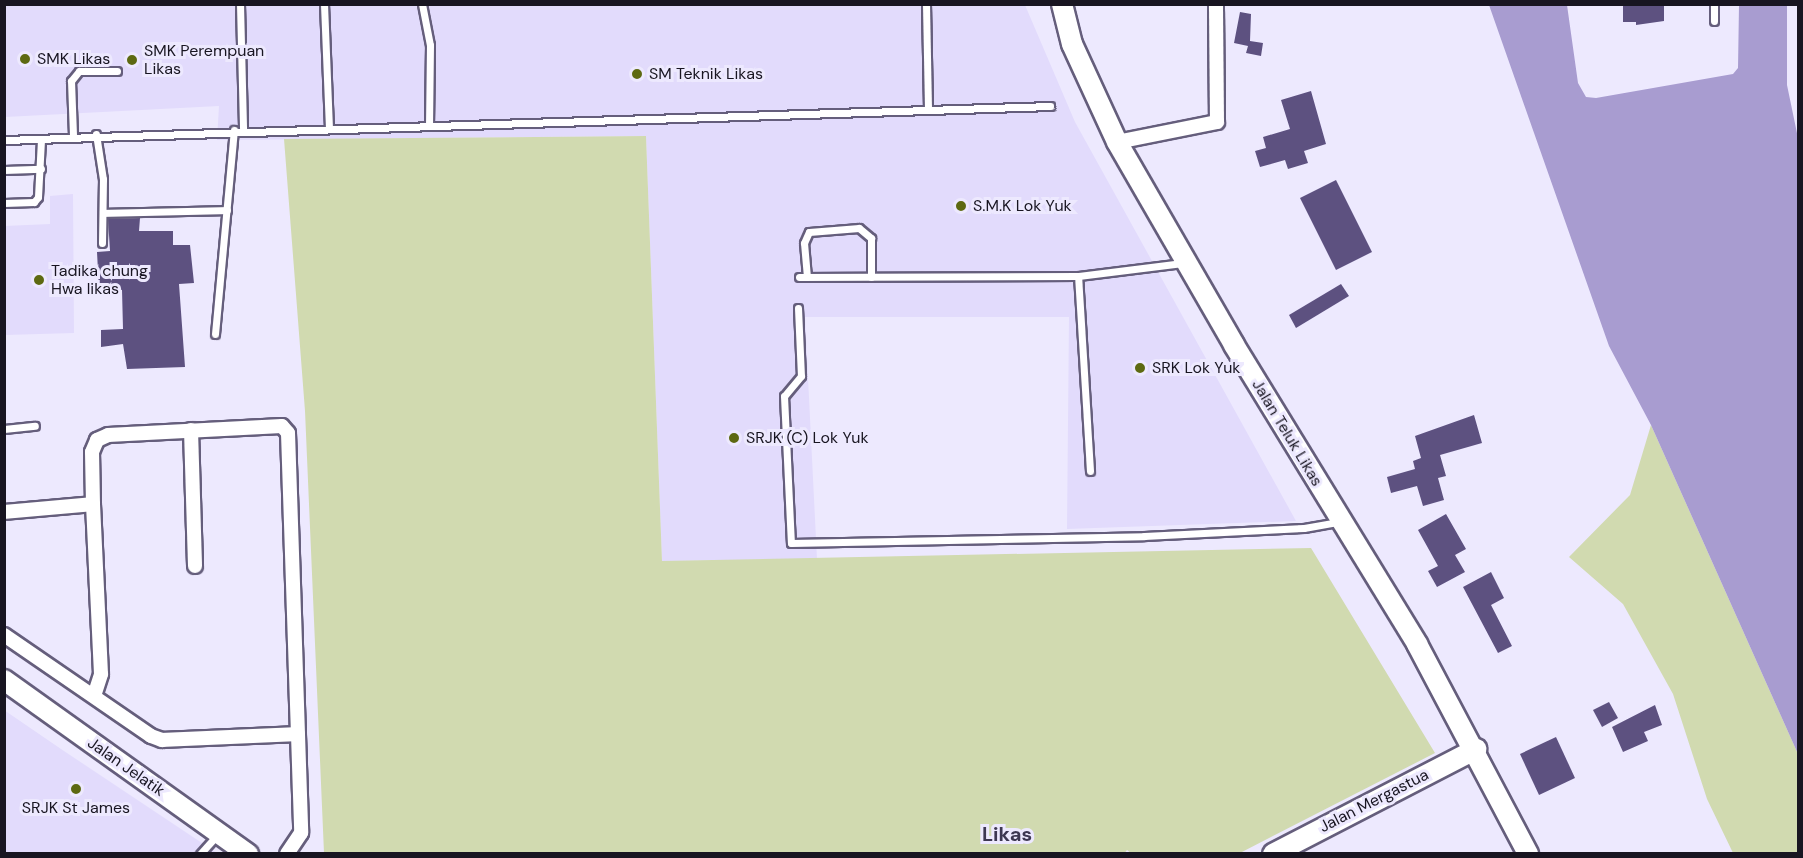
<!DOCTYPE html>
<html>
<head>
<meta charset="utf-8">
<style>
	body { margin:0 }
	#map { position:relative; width:1803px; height:858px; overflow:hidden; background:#ede9fe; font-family:"DM Sans",sans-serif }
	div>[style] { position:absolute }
	.built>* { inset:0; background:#e2dbfc }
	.green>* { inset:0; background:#d1dab0 }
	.water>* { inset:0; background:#a89cd0 }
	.building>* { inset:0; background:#5d5180 }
	.roads { filter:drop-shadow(2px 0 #655e7c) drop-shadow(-2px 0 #655e7c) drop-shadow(0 2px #655e7c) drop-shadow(0 -2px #655e7c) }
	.lane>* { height:7px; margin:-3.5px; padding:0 3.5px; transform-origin:3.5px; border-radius:3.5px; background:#fff }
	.street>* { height:14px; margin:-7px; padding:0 7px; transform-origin:7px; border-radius:7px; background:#fff }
	.secondary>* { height:20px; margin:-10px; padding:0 10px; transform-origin:10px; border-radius:10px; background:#fff }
	.dots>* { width:16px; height:16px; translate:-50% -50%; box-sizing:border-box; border:3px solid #ede9fe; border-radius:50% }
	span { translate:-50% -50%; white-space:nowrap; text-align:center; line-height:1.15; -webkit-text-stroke:6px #ede9fe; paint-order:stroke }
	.poi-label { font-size:16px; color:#181521 }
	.left { translate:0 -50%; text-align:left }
	.street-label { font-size:16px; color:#181521 }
	.quarter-label { font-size:20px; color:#3d3752; font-weight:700 }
	.frame { position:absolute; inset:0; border:6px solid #181521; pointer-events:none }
</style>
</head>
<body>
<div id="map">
	<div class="built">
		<i style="clip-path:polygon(5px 5px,1025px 5px,1075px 122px,1296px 521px,1067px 529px,1069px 317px,805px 317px,817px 559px,662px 561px,646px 136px,217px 140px,219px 106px,5px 117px)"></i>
		<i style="clip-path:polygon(73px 194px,74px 333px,5px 335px,5px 226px,50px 224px,50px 196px)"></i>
		<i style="clip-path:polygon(4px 710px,61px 749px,217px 853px,5px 853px)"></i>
	</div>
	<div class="green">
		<i style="clip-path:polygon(646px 136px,662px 561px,1311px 548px,1435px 753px,1240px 853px,1132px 854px,1127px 850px,1124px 854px,324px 853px,305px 411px,284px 139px)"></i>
		<i style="clip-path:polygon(1651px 425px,1798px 754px,1798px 853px,1733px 853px,1707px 799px,1673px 694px,1623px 604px,1569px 557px,1630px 495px)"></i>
	</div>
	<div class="water">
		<i style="clip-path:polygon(1489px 5px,1567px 5px,1578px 83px,1586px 97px,1596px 98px,1733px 74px,1738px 68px,1739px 5px,1787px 5px,1787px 85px,1798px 138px,1798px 754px,1651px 425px,1609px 346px)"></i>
	</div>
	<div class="building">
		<i style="clip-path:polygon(1664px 4px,1664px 21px,1636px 25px,1636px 22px,1623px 22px,1623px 5px)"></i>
		<i style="clip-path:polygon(1240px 12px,1251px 14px,1250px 41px,1263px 43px,1261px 56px,1246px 53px,1248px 46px,1234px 43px)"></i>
		<i style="clip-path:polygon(1311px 91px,1326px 144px,1304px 151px,1308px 163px,1288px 169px,1285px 160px,1260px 167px,1255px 151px,1266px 148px,1263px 137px,1290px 129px,1281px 100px)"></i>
		<i style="clip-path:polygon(1336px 180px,1372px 252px,1336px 270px,1300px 198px)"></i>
		<i style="clip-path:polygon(140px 218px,139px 231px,173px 231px,173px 245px,190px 245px,194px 283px,179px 284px,185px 367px,127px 369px,123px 344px,101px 347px,101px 330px,123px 329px,122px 290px,99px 290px,97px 252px,110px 251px,108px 219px)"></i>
		<i style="clip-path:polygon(1341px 284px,1349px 296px,1296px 328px,1289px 315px)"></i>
		<i style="clip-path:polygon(1474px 415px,1482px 443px,1440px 455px,1446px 476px,1438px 478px,1444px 500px,1423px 506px,1417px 486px,1391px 493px,1387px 477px,1415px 469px,1413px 461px,1421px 458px,1415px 436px)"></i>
		<i style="clip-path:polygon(1446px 514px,1466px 549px,1455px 555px,1465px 572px,1437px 587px,1428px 571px,1438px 566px,1418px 530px)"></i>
		<i style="clip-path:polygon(1491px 572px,1504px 598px,1491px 605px,1512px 646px,1498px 653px,1463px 587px)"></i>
		<i style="clip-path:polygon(1609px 702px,1618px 718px,1602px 727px,1593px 710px)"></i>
		<i style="clip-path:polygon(1655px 705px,1662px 725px,1644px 732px,1648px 741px,1623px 752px,1612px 727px)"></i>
		<i style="clip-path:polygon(1556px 737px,1575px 778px,1539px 795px,1520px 754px)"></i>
	</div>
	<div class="roads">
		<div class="lane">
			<i style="left:240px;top:4px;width:126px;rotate:88.6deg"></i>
			<i style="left:324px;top:4px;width:124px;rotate:87.7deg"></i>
			<i style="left:422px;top:4px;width:42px;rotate:79deg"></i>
			<i style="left:430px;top:45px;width:81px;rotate:90.7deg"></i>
			<i style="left:926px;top:4px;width:105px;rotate:88.9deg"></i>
			<i style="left:1714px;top:21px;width:17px;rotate:-90deg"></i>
			<i style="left:96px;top:134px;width:46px;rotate:81.2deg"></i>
			<i style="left:103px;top:179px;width:64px;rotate:90.9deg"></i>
			<i style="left:73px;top:135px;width:54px;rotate:-92.1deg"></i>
			<i style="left:71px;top:81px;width:13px;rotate:-51deg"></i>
			<i style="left:79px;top:71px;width:38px"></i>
			<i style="left:4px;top:140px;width:1047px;rotate:-1.86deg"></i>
			<i style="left:4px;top:170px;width:37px;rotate:-2deg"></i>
			<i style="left:4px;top:203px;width:30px;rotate:-2deg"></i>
			<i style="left:34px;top:202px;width:6px;rotate:-51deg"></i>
			<i style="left:38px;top:197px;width:58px;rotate:-87deg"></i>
			<i style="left:103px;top:213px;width:124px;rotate:-1.4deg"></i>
			<i style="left:799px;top:277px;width:279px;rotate:-0.2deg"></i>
			<i style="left:807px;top:277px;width:34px;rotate:-95deg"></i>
			<i style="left:804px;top:243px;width:12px;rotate:-66deg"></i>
			<i style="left:809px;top:232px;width:50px;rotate:-4.6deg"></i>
			<i style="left:859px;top:228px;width:16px;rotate:40deg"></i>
			<i style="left:871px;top:238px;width:39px;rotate:90deg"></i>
			<i style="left:798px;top:308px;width:68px;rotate:87.5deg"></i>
			<i style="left:801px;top:376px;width:26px;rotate:130deg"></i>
			<i style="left:784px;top:396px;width:147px;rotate:87.3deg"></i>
			<i style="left:791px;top:543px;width:353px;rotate:-1.1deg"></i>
			<i style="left:1144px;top:536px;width:160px;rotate:-2.9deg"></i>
			<i style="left:1304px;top:528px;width:35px;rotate:-10deg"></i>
			<i style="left:215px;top:334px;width:205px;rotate:-84.7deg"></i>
			<i style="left:4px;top:429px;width:31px;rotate:-6deg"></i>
			<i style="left:1090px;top:471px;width:195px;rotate:-93.5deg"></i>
			<i style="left:1078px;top:276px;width:106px;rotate:-7.1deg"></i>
			<i style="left:200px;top:854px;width:25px;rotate:-48deg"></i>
		</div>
		<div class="street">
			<i style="left:1117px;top:142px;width:102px;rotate:-11.3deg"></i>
			<i style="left:1217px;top:122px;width:118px;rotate:-90.5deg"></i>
			<i style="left:191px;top:430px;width:136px;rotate:88.3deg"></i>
			<i style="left:4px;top:512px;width:89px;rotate:-5.1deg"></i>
			<i style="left:4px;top:635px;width:178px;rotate:34.5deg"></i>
			<i style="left:151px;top:736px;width:12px;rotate:20deg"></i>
			<i style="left:162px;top:740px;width:136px;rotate:-2.5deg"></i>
			<i style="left:94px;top:696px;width:23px;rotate:-72deg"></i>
			<i style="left:101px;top:674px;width:170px;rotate:-92.7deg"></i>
			<i style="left:93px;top:504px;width:52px;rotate:-91.1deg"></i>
			<i style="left:92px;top:452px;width:13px;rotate:-67deg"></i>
			<i style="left:97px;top:440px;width:12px;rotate:-24deg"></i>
			<i style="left:108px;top:435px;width:174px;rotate:-3deg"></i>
			<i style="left:282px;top:426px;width:9px;rotate:49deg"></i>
			<i style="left:288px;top:433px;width:400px;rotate:88.1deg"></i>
			<i style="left:301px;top:833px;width:25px;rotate:124deg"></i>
		</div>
		<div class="secondary">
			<i style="left:1062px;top:4px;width:41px;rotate:76deg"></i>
			<i style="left:1072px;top:44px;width:108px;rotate:65.3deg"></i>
			<i style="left:1117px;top:142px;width:234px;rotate:60deg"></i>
			<i style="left:1234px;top:345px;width:351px;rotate:58.5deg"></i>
			<i style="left:1417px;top:644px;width:238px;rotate:62.1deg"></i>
			<i style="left:4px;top:680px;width:300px;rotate:35.5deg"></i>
			<i style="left:1273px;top:854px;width:229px;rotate:-27.3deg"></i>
		</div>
	</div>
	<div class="dots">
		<i style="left:25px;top:59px;background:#5d6911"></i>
		<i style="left:132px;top:60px;background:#5d6911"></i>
		<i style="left:637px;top:74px;background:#5d6911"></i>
		<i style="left:961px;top:206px;background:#5d6911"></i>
		<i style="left:39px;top:280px;background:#5d6911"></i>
		<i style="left:1140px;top:368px;background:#5d6911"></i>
		<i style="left:734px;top:438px;background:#5d6911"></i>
		<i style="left:76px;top:789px;background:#5d6911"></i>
	</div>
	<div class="poi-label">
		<span class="left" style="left:144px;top:60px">SMK Perempuan<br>Likas</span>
		<span class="left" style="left:37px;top:59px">SMK Likas</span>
		<span class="left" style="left:649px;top:74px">SM Teknik Likas</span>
		<span class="left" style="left:973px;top:206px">S.M.K Lok Yuk</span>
		<span class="left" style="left:51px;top:280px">Tadika chung<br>Hwa likas</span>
		<span class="left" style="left:1152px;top:368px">SRK Lok Yuk</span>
		<span class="left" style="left:746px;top:438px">SRJK (C) Lok Yuk</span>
		<span style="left:76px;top:808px">SRJK St James</span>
	</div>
	<div class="street-label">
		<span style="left:1287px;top:433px;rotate:59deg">Jalan Teluk Likas</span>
		<span style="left:126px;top:767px;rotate:35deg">Jalan Jelatik</span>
		<span style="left:1374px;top:801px;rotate:-27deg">Jalan Mergastua</span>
	</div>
	<div class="quarter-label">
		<span style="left:1007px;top:834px">Likas</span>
	</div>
	<div class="frame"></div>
</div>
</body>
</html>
